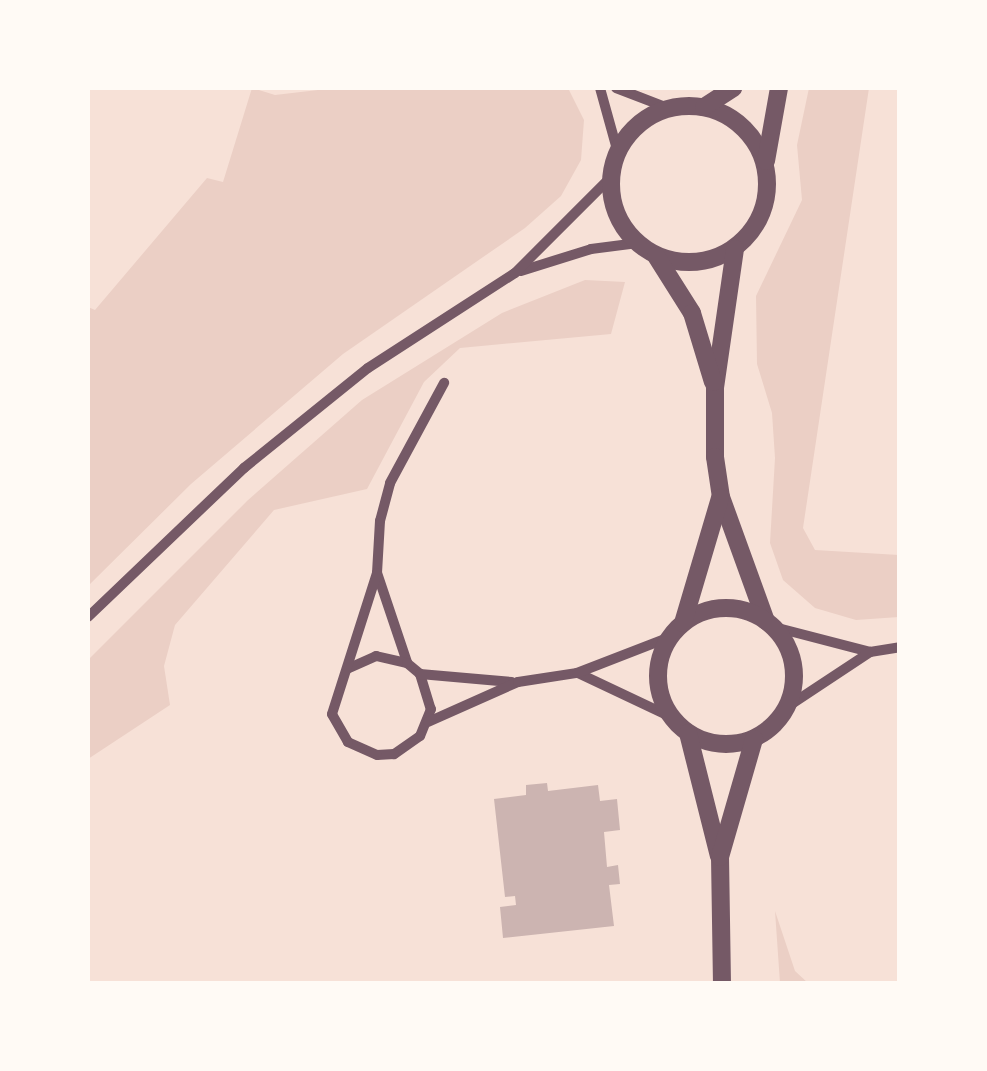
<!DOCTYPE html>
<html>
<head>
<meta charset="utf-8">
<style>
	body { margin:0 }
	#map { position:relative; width:987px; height:1071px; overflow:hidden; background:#f7e1d7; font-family:"Open Sans",sans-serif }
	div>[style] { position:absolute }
	.green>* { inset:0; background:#ebcfc5 }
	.building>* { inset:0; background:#ccb4b1 }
	.minor>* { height:10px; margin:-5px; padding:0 5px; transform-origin:5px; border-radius:5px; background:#755966 }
	.tertiary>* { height:18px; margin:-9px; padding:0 9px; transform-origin:9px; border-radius:9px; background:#755966 }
	.tertiary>.ring { margin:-9px; padding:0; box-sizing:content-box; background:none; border:18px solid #755966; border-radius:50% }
	span { translate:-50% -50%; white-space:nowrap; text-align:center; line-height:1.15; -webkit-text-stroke:10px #fffaf5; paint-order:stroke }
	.frame { position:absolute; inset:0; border:90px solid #fffaf5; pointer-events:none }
</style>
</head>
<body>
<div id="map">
	<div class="green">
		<i style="clip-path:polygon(252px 88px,275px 95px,335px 88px,568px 88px,584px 120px,581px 160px,561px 196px,525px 228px,343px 354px,191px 484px,88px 586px,88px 307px,95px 310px,207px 178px,223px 182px)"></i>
		<i style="clip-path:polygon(809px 88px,869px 88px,803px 528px,815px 550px,899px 555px,899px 617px,856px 620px,815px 608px,783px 580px,770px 543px,775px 458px,772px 413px,757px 364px,756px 296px,802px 200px,797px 145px)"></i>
		<i style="clip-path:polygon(585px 280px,625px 282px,611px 334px,460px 348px,424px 382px,367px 489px,274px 510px,175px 625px,164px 666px,170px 705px,88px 759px,88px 660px,247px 501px,362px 400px,502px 313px)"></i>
		<i style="clip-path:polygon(775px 911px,795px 971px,808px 983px,780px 983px)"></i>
	</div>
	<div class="building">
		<i style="clip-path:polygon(547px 783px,548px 791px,598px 785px,600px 801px,617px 799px,620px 830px,604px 832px,607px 867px,618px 865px,620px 884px,609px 885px,614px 926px,503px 938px,500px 907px,516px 905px,515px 896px,505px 897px,494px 799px,526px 795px,526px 785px)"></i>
	</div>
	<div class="minor">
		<i style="left:600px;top:88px;width:67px;rotate:74.5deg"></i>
		<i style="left:616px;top:88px;width:56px;rotate:21deg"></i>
		<i style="left:521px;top:271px;width:73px;rotate:-17.4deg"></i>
		<i style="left:591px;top:249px;width:47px;rotate:-7.3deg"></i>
		<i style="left:88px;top:617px;width:216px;rotate:-43.7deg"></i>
		<i style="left:244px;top:468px;width:159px;rotate:-38.9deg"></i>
		<i style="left:368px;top:368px;width:175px;rotate:-32.9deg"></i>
		<i style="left:515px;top:273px;width:137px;rotate:-45deg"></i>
		<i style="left:774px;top:627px;width:99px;rotate:14.6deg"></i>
		<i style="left:870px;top:652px;width:30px;rotate:-9deg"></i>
		<i style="left:407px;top:662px;width:94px;rotate:-108.6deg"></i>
		<i style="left:377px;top:573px;width:52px;rotate:-86.7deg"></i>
		<i style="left:380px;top:521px;width:39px;rotate:-75deg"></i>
		<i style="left:390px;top:483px;width:114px;rotate:-61.6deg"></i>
		<i style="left:347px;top:669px;width:32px;rotate:-24deg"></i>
		<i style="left:376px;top:656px;width:32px;rotate:13deg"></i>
		<i style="left:407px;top:663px;width:17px;rotate:40deg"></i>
		<i style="left:420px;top:674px;width:37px;rotate:73deg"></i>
		<i style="left:431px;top:709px;width:29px;rotate:112deg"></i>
		<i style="left:420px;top:736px;width:32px;rotate:145deg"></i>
		<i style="left:394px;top:754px;width:17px;rotate:177deg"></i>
		<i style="left:377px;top:755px;width:32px;rotate:-156deg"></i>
		<i style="left:348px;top:742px;width:32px;rotate:-120deg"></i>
		<i style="left:332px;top:714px;width:148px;rotate:-72.3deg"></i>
		<i style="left:578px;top:673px;width:103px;rotate:25.3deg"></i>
		<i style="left:420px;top:674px;width:92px;rotate:5deg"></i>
		<i style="left:787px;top:707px;width:100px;rotate:-33.5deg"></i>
		<i style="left:428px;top:722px;width:98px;rotate:-24deg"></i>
		<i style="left:518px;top:682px;width:60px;rotate:-8.7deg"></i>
		<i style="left:577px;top:673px;width:100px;rotate:-21.2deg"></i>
	</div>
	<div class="tertiary">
		<i class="ring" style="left:611px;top:106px;width:138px;height:138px"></i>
		<i style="left:704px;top:107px;width:35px;rotate:-33deg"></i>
		<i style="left:766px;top:161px;width:74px;rotate:-79.9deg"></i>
		<i style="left:735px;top:249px;width:139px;rotate:98.2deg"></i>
		<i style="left:715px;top:387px;width:70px;rotate:90deg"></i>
		<i style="left:715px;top:457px;width:40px;rotate:81.5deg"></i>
		<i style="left:721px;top:497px;width:132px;rotate:70.1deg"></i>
		<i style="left:656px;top:256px;width:67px;rotate:57.7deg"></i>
		<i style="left:692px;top:313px;width:72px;rotate:73.1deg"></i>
		<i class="ring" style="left:658px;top:608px;width:118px;height:118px"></i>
		<i style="left:683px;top:623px;width:130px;rotate:-73.5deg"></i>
		<i style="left:688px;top:733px;width:127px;rotate:75.9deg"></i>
		<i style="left:722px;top:984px;width:127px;rotate:-90.9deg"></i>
		<i style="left:720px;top:857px;width:123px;rotate:-73.9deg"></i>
	</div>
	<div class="frame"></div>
</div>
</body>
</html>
